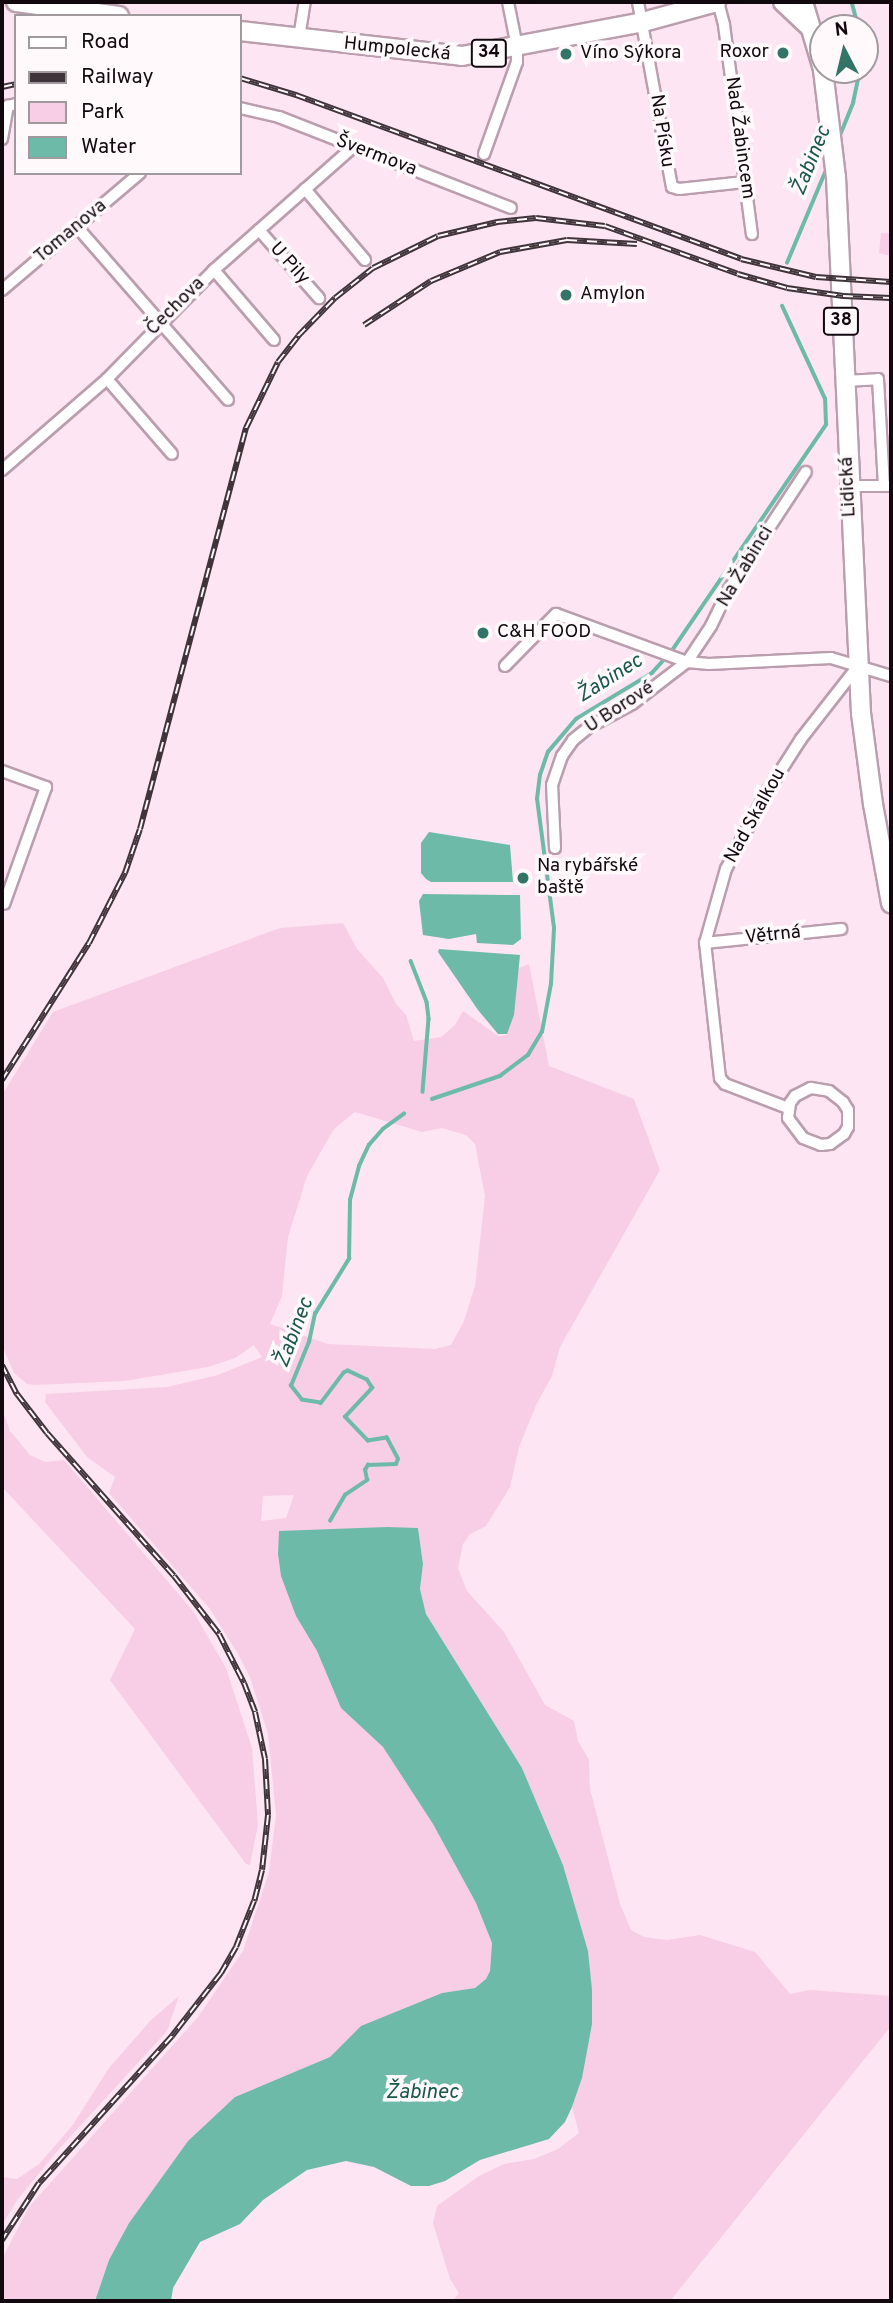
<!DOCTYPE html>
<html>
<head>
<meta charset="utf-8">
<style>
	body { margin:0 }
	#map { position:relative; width:893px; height:2303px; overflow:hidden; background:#fee5f3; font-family:Overpass,sans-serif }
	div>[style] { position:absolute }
	.green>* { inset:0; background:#f8cde6 }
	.water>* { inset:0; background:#6dbaa8 }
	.stream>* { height:3.5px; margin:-1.75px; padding:0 1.75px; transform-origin:1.75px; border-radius:1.75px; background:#6dbaa8 }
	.roads { filter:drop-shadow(2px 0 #bb9eae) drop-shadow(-2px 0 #bb9eae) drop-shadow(0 2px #bb9eae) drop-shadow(0 -2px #bb9eae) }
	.minor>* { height:10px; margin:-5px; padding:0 5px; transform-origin:5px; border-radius:5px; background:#fff }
	.primary>* { height:18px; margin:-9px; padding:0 9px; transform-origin:9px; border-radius:9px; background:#fff }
	.rail>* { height:6px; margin-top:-3px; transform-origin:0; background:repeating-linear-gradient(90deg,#fff9fc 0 10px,#40343b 0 20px); box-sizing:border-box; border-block:2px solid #40343b }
	.dots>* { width:19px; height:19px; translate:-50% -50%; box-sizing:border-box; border:4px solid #fff9fc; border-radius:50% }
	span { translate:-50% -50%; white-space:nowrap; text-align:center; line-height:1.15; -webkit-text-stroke:7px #fff9fc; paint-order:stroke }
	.shield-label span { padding:2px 5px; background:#fff9fc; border:2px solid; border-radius:5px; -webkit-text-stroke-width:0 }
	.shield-label { font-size:18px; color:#12090e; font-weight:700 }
	.street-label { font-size:19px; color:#12090e }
	.poi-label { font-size:19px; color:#12090e }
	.right { translate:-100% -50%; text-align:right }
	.left { translate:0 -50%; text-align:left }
	.water-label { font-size:21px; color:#19584c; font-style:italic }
	.frame { position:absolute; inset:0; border:4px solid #12090e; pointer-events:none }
	.legend { position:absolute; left:14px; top:14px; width:228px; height:161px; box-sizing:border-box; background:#fff9fc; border:2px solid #a0999d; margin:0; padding:9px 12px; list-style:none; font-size:21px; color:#12090e }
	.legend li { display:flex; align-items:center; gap:14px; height:35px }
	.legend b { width:35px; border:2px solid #a0999d }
	.north { position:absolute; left:809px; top:14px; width:70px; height:70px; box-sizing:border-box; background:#fff9fc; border:2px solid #a0999d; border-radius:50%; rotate:353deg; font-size:19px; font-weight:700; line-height:28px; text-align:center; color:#12090e }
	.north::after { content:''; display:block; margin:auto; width:24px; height:32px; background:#327567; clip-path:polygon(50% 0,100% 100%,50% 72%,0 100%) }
</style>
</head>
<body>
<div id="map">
	<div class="green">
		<i style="clip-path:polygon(881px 233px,891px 233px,891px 256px,879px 253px)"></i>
		<i style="clip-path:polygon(evenodd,343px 923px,357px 949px,383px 978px,396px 1004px,406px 1015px,414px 1041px,441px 1037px,455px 1025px,463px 1011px,498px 1036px,507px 1035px,519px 968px,529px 964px,549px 1066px,634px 1099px,660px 1170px,560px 1347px,552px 1376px,537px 1403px,519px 1447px,510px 1487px,486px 1526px,470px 1534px,463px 1544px,458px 1568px,467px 1591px,504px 1632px,545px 1705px,574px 1721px,578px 1741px,589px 1760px,590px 1789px,620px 1904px,631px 1930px,644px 1937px,667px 1940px,700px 1935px,755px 1952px,790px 1994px,810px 1990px,891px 1996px,891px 2026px,670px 2301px,453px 2301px,459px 2293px,450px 2279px,433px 2223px,437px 2206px,479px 2176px,504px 2164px,534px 2159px,558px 2149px,579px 2133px,572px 2107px,582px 2078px,588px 1951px,563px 1865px,522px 1768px,426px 1614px,420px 1589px,423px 1564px,418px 1528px,280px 1531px,296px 1616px,317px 1651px,341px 1708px,383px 1747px,433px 1824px,476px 1903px,492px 1943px,490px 1971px,486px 1979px,475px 1988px,442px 1993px,362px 2026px,330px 2057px,235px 2097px,188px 2141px,129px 2223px,109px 2260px,95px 2301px,2px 2301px,2px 2259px,29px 2207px,198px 2017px,243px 1951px,269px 1872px,276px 1815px,268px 1734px,251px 1680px,238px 1654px,210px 1609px,109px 1493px,115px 1477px,87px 1457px,45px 1402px,46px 1394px,167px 1387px,218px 1375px,262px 1357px,254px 1345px,235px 1358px,208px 1367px,125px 1381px,36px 1385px,27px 1384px,14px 1373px,2px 1345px,2px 1095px,53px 1012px,280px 928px,343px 923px,355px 1112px,422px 1132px,442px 1128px,466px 1135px,475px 1144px,485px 1196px,475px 1286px,464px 1321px,451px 1345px,435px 1349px,328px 1344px,270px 1324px,282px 1296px,288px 1237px,307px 1176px,334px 1129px,355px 1112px,343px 923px,294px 1495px,286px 1518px,261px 1521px,263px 1496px,294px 1495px)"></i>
		<i style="clip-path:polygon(2px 1409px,10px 1431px,30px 1455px,45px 1462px,64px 1460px,193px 1611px,226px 1668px,252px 1748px,258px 1825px,250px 1865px,246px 1864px,110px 1680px,135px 1629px,2px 1487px)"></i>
		<i style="clip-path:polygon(179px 1996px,167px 2031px,59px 2149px,18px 2199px,2px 2225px,2px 2177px,17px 2179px,39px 2164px,72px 2126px,109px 2068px,151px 2020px)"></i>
	</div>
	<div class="water">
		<i style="clip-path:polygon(429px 832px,510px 845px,513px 882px,431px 882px,426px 879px,421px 873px,421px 843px)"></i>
		<i style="clip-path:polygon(423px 894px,520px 895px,521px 939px,513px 945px,477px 943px,476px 934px,449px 939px,423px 935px,419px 901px)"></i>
		<i style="clip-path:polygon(439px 949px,520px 955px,514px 1015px,507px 1034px,498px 1034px,478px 1010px,438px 952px)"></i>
		<i style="clip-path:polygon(387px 1527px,418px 1528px,423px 1564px,420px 1589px,426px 1614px,522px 1768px,563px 1865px,588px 1951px,592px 1990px,592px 2024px,582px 2078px,572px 2107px,565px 2122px,549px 2139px,480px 2160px,445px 2181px,429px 2186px,411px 2186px,374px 2167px,346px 2161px,307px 2170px,263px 2200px,240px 2224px,200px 2242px,173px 2288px,171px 2301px,95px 2301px,109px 2260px,129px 2223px,188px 2141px,235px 2097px,330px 2057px,361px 2026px,442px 1993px,475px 1988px,486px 1979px,490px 1971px,492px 1943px,476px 1903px,433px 1824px,383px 1747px,341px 1708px,317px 1651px,296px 1616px,281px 1576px,278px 1554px,279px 1531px)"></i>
	</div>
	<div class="stream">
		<i style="left:852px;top:2px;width:27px;rotate:75deg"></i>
		<i style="left:839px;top:138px;width:38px;rotate:-68deg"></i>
		<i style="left:853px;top:103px;width:34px;rotate:-78deg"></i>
		<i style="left:787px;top:263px;width:103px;rotate:-67.2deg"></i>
		<i style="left:411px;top:961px;width:44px;rotate:68.7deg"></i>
		<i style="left:427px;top:1002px;width:17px;rotate:83deg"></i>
		<i style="left:429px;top:1019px;width:73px;rotate:94.7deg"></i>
		<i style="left:432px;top:1099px;width:72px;rotate:-18.7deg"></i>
		<i style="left:500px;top:1076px;width:35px;rotate:-37deg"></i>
		<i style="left:528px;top:1055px;width:27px;rotate:-59deg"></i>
		<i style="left:542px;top:1032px;width:49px;rotate:-79.4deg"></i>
		<i style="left:551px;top:984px;width:56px;rotate:-86.9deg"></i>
		<i style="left:554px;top:928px;width:130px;rotate:-97.5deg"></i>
		<i style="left:537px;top:799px;width:24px;rotate:-83deg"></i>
		<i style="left:540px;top:775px;width:24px;rotate:-71deg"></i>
		<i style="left:548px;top:752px;width:43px;rotate:-49.7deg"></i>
		<i style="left:576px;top:719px;width:89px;rotate:-31.2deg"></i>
		<i style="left:652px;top:673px;width:28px;rotate:-48deg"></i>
		<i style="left:671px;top:652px;width:275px;rotate:-55.7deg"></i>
		<i style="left:826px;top:425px;width:26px;rotate:-92deg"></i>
		<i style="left:825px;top:399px;width:102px;rotate:-114.8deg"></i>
		<i style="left:330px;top:1521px;width:30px;rotate:-60deg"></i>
		<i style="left:345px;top:1495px;width:27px;rotate:-34deg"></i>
		<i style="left:367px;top:1480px;width:10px;rotate:-101deg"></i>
		<i style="left:365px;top:1470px;width:6px;rotate:-59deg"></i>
		<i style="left:368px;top:1465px;width:28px;rotate:-2deg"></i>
		<i style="left:396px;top:1464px;width:5px;rotate:-68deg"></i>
		<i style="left:398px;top:1459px;width:24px;rotate:-118deg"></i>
		<i style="left:387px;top:1438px;width:19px;rotate:171deg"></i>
		<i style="left:368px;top:1441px;width:33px;rotate:-134deg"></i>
		<i style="left:345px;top:1417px;width:40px;rotate:-47deg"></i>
		<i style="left:372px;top:1388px;width:9px;rotate:-122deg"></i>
		<i style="left:367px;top:1380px;width:21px;rotate:-155deg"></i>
		<i style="left:348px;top:1371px;width:4px;rotate:153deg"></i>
		<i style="left:344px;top:1373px;width:38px;rotate:127deg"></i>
		<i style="left:321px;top:1403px;width:19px;rotate:-171deg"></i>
		<i style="left:302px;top:1400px;width:18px;rotate:-128deg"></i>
		<i style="left:291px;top:1386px;width:48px;rotate:-67.8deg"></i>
		<i style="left:309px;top:1342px;width:29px;rotate:-78deg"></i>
		<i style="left:315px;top:1314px;width:65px;rotate:-58.3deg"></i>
		<i style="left:349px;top:1259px;width:59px;rotate:-89deg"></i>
		<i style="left:350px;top:1200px;width:35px;rotate:-75deg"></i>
		<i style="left:359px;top:1166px;width:23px;rotate:-65deg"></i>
		<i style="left:369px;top:1145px;width:21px;rotate:-49deg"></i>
		<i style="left:383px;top:1129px;width:26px;rotate:-36deg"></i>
	</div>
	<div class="roads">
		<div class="minor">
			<i style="left:638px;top:2px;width:188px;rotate:79.6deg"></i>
			<i style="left:672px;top:187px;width:7px;rotate:16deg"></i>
			<i style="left:679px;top:189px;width:66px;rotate:-6.1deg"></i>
			<i style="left:718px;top:2px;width:24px;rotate:75deg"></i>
			<i style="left:724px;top:25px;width:211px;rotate:82.4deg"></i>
			<i style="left:299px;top:38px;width:36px;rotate:-81deg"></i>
			<i style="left:240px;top:108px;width:40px;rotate:13deg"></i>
			<i style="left:279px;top:117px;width:249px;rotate:21.4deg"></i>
			<i style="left:2px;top:139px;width:34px;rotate:-80deg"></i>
			<i style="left:8px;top:106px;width:8px;rotate:-14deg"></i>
			<i style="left:484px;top:154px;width:98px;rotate:-70.3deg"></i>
			<i style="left:517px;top:62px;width:15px;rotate:-90deg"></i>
			<i style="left:517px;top:47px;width:46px;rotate:-101.3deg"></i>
			<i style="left:305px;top:189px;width:93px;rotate:49.8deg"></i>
			<i style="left:78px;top:228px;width:228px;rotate:48.9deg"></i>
			<i style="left:259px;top:230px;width:91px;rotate:48.6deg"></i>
			<i style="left:214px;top:270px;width:92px;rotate:49.4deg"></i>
			<i style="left:2px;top:290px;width:181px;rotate:-40.3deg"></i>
			<i style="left:107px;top:379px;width:99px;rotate:49.1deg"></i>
			<i style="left:844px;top:381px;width:34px;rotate:-3deg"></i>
			<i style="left:878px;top:379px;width:107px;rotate:86.8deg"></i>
			<i style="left:2px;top:470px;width:139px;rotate:-40.9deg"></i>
			<i style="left:107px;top:379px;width:153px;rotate:-45.5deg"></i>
			<i style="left:214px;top:270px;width:186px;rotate:-41.5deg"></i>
			<i style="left:849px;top:486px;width:39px"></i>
			<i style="left:505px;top:666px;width:73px;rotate:-45.6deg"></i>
			<i style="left:556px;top:614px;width:140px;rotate:20.1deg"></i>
			<i style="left:687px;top:662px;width:22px;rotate:5deg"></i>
			<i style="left:709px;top:664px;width:122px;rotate:-2.8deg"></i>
			<i style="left:831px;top:658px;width:63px;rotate:16.7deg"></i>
			<i style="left:2px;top:771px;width:47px;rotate:20deg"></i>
			<i style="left:46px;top:787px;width:124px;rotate:109.7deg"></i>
			<i style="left:555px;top:848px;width:63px;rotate:-92.7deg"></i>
			<i style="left:552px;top:785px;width:31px;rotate:-71deg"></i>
			<i style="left:562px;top:756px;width:19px;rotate:-55deg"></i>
			<i style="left:573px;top:740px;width:21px;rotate:-39deg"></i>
			<i style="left:589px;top:727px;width:49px;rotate:-28.1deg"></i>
			<i style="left:632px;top:704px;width:69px;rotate:-37.4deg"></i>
			<i style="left:687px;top:662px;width:43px;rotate:-56.3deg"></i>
			<i style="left:711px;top:626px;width:41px;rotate:-64.1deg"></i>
			<i style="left:729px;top:589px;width:140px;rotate:-56.7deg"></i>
			<i style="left:705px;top:943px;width:137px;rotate:-5.9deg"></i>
			<i style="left:811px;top:1088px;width:18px;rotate:9deg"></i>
			<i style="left:829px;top:1091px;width:18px;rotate:38deg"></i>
			<i style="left:843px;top:1102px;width:9px;rotate:58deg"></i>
			<i style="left:848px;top:1110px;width:17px;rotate:90deg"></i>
			<i style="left:848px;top:1127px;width:8px;rotate:120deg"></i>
			<i style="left:844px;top:1134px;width:17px;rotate:144deg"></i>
			<i style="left:830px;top:1144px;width:9px;rotate:174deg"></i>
			<i style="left:821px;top:1145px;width:19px;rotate:-159deg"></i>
			<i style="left:803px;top:1138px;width:25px;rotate:-127deg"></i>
			<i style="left:788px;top:1118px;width:15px;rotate:-82deg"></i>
			<i style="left:790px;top:1103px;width:9px;rotate:-54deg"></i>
			<i style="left:795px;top:1096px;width:18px;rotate:-27deg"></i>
			<i style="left:788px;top:1108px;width:67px;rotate:-159.1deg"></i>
			<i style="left:725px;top:1084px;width:8px;rotate:-130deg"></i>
			<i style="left:720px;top:1078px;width:136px;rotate:-96.3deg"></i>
			<i style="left:705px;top:943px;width:77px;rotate:-74.2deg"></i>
			<i style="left:726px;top:869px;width:87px;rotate:-62deg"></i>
			<i style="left:767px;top:792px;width:63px;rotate:-57.3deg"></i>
			<i style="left:801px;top:739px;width:93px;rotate:-52deg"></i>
		</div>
		<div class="primary">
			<i style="left:16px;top:2px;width:104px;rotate:7.7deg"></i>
			<i style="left:783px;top:2px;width:35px;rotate:43deg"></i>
			<i style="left:803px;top:2px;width:70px;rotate:73.4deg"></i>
			<i style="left:240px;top:31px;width:223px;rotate:6.4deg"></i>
			<i style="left:462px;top:56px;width:184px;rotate:-10.6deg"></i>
			<i style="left:643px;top:22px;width:76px;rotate:-15.3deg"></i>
			<i style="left:823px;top:70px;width:108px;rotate:83.1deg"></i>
			<i style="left:836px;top:177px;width:537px;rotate:87.33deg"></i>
			<i style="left:861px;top:713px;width:92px;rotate:82.5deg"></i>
			<i style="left:873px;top:804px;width:101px;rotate:79.7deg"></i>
		</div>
	</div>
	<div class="rail">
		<i style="left:240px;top:78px;width:59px;rotate:16.9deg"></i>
		<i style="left:296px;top:95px;width:474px;rotate:20.2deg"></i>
		<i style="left:741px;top:259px;width:77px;rotate:13.5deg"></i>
		<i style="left:816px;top:277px;width:75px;rotate:3.8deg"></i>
		<i style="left:2px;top:87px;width:14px;rotate:-12deg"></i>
		<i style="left:364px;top:325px;width:80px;rotate:-33.3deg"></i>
		<i style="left:431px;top:281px;width:75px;rotate:-22.8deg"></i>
		<i style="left:500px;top:252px;width:68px;rotate:-10.2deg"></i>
		<i style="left:567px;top:240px;width:70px;rotate:3.3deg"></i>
		<i style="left:2px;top:1080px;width:162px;rotate:-57.6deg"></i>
		<i style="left:89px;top:943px;width:79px;rotate:-62.8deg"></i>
		<i style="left:125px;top:873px;width:46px;rotate:-71.2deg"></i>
		<i style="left:140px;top:829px;width:415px;rotate:-75.2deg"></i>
		<i style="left:246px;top:428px;width:73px;rotate:-64.1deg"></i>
		<i style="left:278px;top:362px;width:33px;rotate:-52deg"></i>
		<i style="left:298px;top:336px;width:53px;rotate:-45.8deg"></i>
		<i style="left:335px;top:298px;width:48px;rotate:-38.3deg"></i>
		<i style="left:373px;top:268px;width:72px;rotate:-26.2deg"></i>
		<i style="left:438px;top:236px;width:61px;rotate:-13.3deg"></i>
		<i style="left:497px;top:222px;width:39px;rotate:-6deg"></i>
		<i style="left:536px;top:218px;width:69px;rotate:6.6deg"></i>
		<i style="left:605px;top:226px;width:141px;rotate:19.8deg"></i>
		<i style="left:738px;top:274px;width:51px;rotate:15.9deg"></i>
		<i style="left:787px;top:288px;width:57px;rotate:8.1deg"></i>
		<i style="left:843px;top:296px;width:48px;rotate:2.4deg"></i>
		<i style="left:2px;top:1365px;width:33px;rotate:63deg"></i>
		<i style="left:17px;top:1394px;width:49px;rotate:52.4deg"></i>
		<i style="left:47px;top:1433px;width:191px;rotate:48.4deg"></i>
		<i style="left:174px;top:1576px;width:73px;rotate:52.2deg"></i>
		<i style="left:219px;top:1634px;width:55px;rotate:63deg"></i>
		<i style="left:244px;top:1683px;width:31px;rotate:69deg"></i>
		<i style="left:255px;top:1712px;width:48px;rotate:78deg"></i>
		<i style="left:265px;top:1759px;width:56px;rotate:86.9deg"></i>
		<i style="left:268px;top:1815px;width:55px;rotate:96.2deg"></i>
		<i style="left:262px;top:1870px;width:32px;rotate:104deg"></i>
		<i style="left:254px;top:1901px;width:49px;rotate:111.4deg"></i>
		<i style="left:236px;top:1947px;width:30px;rotate:120deg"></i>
		<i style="left:221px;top:1973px;width:80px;rotate:127.9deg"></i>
		<i style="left:172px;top:2036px;width:198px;rotate:132.1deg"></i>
		<i style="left:39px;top:2183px;width:68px;rotate:123deg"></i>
	</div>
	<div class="dots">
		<i style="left:783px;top:53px;background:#327567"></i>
		<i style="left:566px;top:54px;background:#327567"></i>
		<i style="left:566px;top:295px;background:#327567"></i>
		<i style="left:483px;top:633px;background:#327567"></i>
		<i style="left:523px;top:878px;background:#327567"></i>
	</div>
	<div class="shield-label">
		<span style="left:489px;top:53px">34</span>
		<span style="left:841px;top:321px">38</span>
	</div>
	<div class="street-label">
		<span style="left:397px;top:50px;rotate:6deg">Humpolecká</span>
		<span style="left:661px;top:131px;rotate:81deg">Na Písku</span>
		<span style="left:739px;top:138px;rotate:82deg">Nad Žabincem</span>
		<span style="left:376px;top:156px;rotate:21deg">Švermova</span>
		<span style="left:71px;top:232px;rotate:-40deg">Tomanova</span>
		<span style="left:289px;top:264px;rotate:48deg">U Pily</span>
		<span style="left:176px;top:307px;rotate:-45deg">Čechova</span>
		<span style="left:849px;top:487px;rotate:-93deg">Lidická</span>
		<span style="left:746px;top:567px;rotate:-59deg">Na Žabinci</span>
		<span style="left:620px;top:708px;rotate:-33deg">U Borové</span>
		<span style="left:756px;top:816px;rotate:-61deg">Nad Skalkou</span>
		<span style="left:773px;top:936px;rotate:-6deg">Větrná</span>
	</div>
	<div class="poi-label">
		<span class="right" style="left:769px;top:53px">Roxor</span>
		<span class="left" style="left:580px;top:54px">Víno Sýkora</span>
		<span class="left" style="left:580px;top:295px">Amylon</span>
		<span class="left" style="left:497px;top:633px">C&amp;H FOOD</span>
		<span class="left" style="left:537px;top:878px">Na rybářské<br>baště</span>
	</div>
	<div class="water-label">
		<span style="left:812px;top:161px;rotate:-68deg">Žabinec</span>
		<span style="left:610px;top:679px;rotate:-32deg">Žabinec</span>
		<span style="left:295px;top:1333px;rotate:-69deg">Žabinec</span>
		<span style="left:422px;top:2093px">Žabinec</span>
	</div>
	<div class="frame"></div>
	<ul class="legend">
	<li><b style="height:9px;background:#fff"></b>Road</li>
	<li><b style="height:9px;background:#40343b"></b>Railway</li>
	<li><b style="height:19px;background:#f8cde6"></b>Park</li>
	<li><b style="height:19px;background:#6dbaa8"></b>Water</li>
	</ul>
	<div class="north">N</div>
</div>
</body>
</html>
